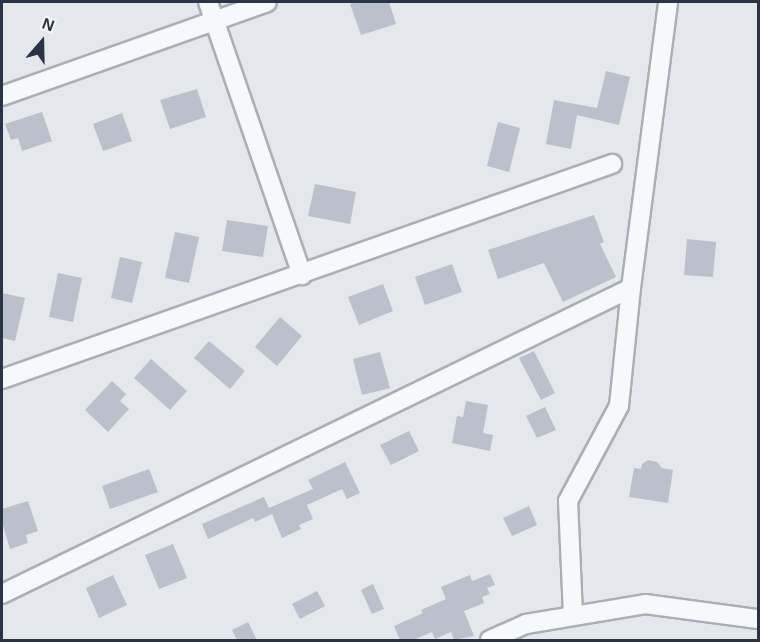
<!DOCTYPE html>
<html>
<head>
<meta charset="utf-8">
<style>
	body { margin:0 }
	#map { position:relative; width:760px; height:642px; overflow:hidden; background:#e4e7ec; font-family:Arial,sans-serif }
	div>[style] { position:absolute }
	.building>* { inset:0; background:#bbc0ca }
	.roads { filter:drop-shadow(2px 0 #a9aeb7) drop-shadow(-2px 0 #a9aeb7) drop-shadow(0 2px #a9aeb7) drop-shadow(0 -2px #a9aeb7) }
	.minor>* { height:18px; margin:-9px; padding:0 9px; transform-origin:9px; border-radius:9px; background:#f7f8fa }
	span { translate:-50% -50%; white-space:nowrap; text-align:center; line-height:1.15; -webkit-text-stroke:4.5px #f4f6f9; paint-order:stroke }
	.frame { position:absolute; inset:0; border:3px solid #2b3445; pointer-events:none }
	.north { position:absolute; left:12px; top:12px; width:60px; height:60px; -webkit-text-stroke:4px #f4f6f9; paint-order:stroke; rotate:20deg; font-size:16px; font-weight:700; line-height:24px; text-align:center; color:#2b3445 }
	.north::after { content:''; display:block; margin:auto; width:21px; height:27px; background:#2b3445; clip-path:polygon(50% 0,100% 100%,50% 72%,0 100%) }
</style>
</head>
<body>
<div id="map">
	<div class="building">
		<i style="clip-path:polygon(357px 2px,389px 2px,396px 24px,361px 35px,350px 4px)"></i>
		<i style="clip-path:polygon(606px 71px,630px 77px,619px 125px,577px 115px,571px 149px,546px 144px,554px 100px,597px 108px)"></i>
		<i style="clip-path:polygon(197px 89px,206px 117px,170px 129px,160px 100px)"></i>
		<i style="clip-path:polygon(42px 112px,52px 141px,22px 151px,18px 138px,11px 140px,5px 124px)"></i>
		<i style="clip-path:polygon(122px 113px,132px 141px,103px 151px,93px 124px)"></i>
		<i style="clip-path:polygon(498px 122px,520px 128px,509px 172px,487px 166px)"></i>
		<i style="clip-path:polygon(315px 184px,356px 192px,350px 224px,308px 216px)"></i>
		<i style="clip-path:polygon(594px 215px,604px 242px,600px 244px,616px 277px,563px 302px,544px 263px,498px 279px,488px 250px)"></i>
		<i style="clip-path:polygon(227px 220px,268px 226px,263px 257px,222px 251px)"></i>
		<i style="clip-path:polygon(175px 232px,199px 237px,189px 283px,165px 278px)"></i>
		<i style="clip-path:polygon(687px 239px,716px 242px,713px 277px,684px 275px)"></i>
		<i style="clip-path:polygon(120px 257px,142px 262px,132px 303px,111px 298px)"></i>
		<i style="clip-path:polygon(452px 264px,462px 292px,425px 305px,415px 277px)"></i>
		<i style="clip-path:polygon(58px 273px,82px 278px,73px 322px,49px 317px)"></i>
		<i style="clip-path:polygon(383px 284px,393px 311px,359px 325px,348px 297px)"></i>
		<i style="clip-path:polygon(2px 293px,25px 298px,15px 341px,2px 338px)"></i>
		<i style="clip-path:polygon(280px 317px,302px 336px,277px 366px,255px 347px)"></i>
		<i style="clip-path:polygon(209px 341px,245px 371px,230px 389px,194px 358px)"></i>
		<i style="clip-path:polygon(534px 351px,555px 393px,541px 400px,519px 358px)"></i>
		<i style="clip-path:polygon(380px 352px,390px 388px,362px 395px,353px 359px)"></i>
		<i style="clip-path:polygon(151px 359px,187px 391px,170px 410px,134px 378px)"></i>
		<i style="clip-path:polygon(112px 381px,126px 394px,120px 401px,129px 409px,108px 432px,85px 410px)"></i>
		<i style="clip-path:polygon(466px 401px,488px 405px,483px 433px,493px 435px,490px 451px,452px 443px,457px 416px,463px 417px)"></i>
		<i style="clip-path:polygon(545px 407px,556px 430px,537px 438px,526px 416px)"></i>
		<i style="clip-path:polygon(409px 431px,419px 451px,391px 465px,380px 445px)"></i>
		<i style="clip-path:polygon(648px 460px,657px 462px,662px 468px,673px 470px,668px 503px,629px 497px,634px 468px,641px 469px,642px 464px)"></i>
		<i style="clip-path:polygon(345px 462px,360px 493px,347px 499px,342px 489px,307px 505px,313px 519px,299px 525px,301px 529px,282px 538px,272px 514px,255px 522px,253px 518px,208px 539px,202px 524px,264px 497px,269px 508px,313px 489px,308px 480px)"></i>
		<i style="clip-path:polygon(149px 469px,158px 492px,110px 509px,102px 486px)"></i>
		<i style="clip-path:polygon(28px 501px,38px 531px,26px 535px,28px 543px,10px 549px,2px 522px,2px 509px)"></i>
		<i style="clip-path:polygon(529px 506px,537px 525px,512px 536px,503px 518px)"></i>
		<i style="clip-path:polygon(173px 544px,187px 578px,159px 589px,145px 555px)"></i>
		<i style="clip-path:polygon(490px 574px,495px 585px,487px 588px,490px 594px,482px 597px,484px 603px,464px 611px,474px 636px,454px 640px,451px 632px,435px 639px,432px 632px,413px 640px,400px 640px,394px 626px,423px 613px,421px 610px,446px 599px,441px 587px,470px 575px,472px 581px)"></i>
		<i style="clip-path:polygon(113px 575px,127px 605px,99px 618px,86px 588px)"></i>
		<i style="clip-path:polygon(373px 584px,384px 609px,372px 614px,361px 590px)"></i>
		<i style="clip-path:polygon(317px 591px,325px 606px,300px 619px,292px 604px)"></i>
		<i style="clip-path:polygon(248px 622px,257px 640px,237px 640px,232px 630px)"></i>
	</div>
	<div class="roads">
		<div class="minor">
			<i style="left:208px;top:2px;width:289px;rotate:71deg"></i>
			<i style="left:2px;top:96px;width:281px;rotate:-19.5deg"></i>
			<i style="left:2px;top:379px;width:647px;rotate:-19.42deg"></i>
			<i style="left:2px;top:594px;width:699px;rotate:-25.94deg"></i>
			<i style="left:573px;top:615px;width:114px;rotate:-92.5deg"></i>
			<i style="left:568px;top:501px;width:108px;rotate:-61.8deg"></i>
			<i style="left:619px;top:406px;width:119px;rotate:-84.2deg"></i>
			<i style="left:631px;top:288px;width:288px;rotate:-82.6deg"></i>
			<i style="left:490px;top:640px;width:39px;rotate:-24deg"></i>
			<i style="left:526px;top:624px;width:121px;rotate:-9.5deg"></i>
			<i style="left:645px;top:604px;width:114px;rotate:7.6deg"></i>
		</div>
	</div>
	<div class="frame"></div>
	<div class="north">N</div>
</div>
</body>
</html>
